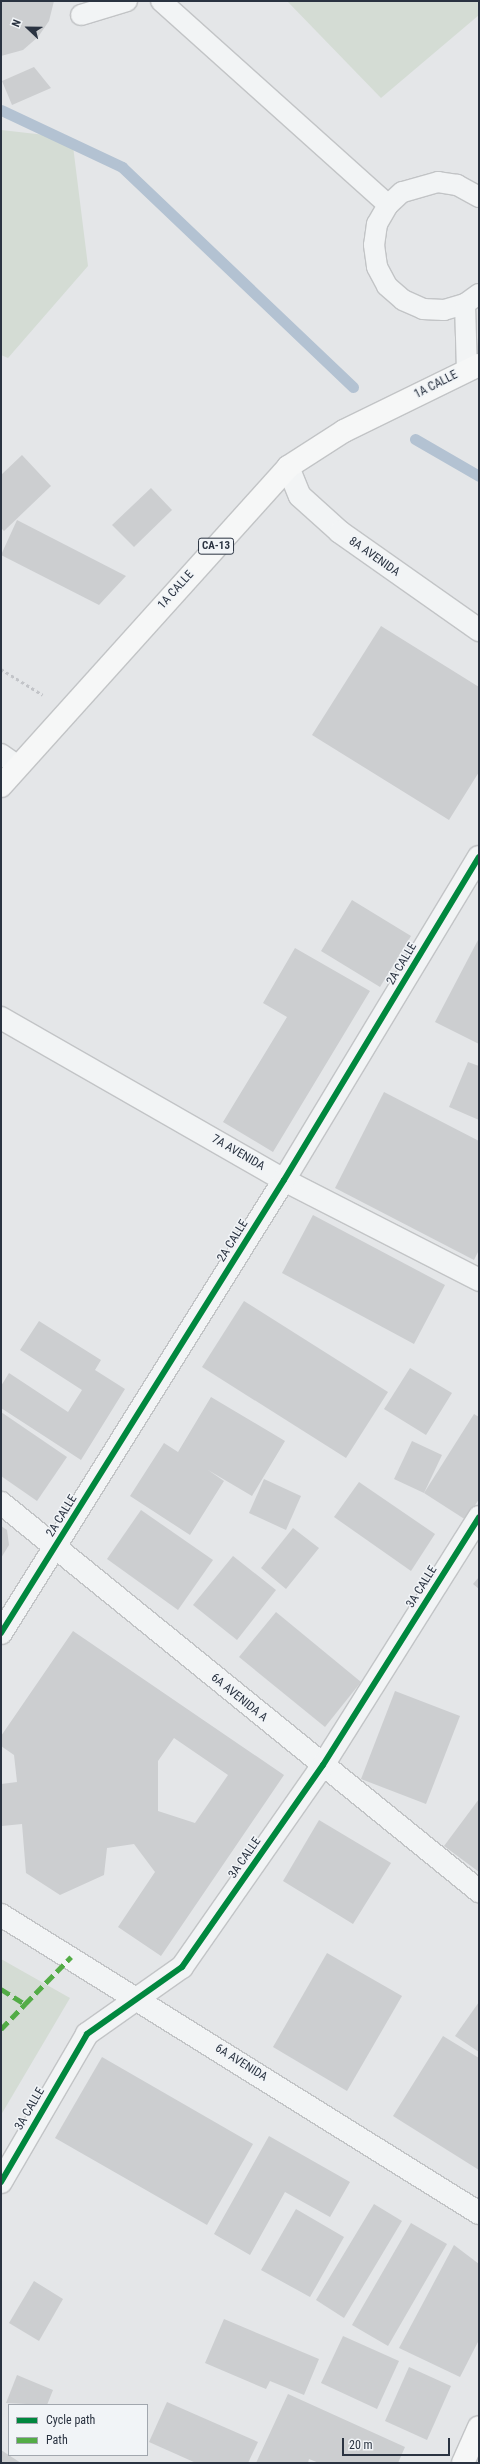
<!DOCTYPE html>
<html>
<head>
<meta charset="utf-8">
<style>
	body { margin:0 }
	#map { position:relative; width:480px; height:2464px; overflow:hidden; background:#e4e6e8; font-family:"Roboto Condensed",sans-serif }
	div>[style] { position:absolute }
	.green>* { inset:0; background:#d4dcd4 }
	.stream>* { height:11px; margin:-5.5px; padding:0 5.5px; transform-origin:5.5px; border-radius:5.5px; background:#b3c2d2 }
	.building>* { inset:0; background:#ccced0 }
	.path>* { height:2.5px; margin-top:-1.25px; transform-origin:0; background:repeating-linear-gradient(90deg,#c2c4c8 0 3px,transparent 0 6px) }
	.roads { filter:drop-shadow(1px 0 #c2c4c6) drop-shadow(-1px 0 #c2c4c6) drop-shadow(0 1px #c2c4c6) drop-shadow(0 -1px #c2c4c6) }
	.service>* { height:20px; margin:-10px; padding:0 10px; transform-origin:10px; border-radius:10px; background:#f2f4f5 }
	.minor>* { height:22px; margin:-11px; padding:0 11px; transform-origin:11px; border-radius:11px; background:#f2f4f5 }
	.tertiary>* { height:22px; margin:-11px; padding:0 11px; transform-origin:11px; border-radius:11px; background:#f2f4f5 }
	.primary>* { height:22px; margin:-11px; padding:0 11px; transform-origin:11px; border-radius:11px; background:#f6f7f7 }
	.quiet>* { height:5px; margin-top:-2.5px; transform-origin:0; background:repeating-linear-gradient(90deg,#53ac46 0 10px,transparent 0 15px) }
	.cycleway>* { height:6px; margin:-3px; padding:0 3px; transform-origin:3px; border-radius:3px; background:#00873e }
	span { translate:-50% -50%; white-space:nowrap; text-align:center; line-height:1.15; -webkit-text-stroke:3px #f1f4f7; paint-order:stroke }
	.shield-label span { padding:1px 3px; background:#f1f4f7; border:1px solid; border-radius:3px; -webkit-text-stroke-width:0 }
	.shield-label { font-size:11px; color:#2a3341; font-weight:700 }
	.street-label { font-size:12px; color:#2a3341 }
	.frame { position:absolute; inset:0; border:2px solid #2a3341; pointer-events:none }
	.legend { position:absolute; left:8px; top:2404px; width:140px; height:52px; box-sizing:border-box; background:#f1f4f7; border:1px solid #a1a7ae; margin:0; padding:5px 7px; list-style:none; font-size:12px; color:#2a3341 }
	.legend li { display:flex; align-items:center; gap:8px; height:20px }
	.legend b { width:20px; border:1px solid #a1a7ae }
	.north { position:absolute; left:8px; top:8px; width:40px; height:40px; -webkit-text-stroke:3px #f1f4f7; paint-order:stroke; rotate:292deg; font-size:11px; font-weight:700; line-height:16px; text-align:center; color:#2a3341 }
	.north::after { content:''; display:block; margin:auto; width:14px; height:18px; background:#2a3341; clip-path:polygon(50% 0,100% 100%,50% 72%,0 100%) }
	.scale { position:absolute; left:342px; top:2438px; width:108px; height:18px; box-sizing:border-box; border:2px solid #2a3341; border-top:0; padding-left:5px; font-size:12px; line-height:14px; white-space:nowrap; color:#2a3341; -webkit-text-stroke:3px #f1f4f7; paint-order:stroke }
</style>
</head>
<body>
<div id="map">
	<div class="green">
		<i style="clip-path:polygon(287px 1px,479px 1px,479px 15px,381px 98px)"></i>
		<i style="clip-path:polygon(1px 130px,72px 138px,88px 266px,8px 358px,1px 355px)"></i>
		<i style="clip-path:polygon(1px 1959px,70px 1998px,1px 2115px)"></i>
	</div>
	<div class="stream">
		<i style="left:1px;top:110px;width:134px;rotate:25.2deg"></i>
		<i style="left:122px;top:167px;width:319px;rotate:43.6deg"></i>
		<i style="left:415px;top:439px;width:74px;rotate:30deg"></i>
	</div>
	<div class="building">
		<i style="clip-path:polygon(1px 1px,54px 1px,49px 21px,38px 37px,23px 50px,1px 56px)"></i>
		<i style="clip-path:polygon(34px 67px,51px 88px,12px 105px,2px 81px)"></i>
		<i style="clip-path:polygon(22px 455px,51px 486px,4px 531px,1px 528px,1px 475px)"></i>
		<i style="clip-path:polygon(151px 488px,172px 510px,134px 547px,112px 525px)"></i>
		<i style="clip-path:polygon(17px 520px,126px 576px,99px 605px,1px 555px)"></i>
		<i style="clip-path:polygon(381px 626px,479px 687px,479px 772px,449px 820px,312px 735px)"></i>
		<i style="clip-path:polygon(352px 900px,411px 936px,380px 987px,321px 951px)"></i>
		<i style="clip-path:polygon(478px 940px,479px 941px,479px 1044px,435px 1022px)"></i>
		<i style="clip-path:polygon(295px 948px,370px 991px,273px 1152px,223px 1122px,287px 1017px,263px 1003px)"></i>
		<i style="clip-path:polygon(468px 1062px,479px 1066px,479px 1120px,449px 1107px)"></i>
		<i style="clip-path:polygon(384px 1092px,479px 1141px,479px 1250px,474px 1260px,335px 1188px)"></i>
		<i style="clip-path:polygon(313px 1215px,445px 1285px,414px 1344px,282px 1273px)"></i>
		<i style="clip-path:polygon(244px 1301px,388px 1392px,346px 1458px,202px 1367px)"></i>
		<i style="clip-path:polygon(39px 1321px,101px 1360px,95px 1370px,125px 1389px,81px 1460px,1px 1408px,1px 1386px,9px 1373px,68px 1412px,82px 1390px,20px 1350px)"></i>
		<i style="clip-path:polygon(410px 1368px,452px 1393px,426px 1435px,384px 1409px)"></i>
		<i style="clip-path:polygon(211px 1397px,285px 1441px,252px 1496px,208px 1470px,224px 1481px,190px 1535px,130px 1496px,164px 1443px,178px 1452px)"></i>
		<i style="clip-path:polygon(1px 1412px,67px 1457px,37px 1501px,1px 1476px)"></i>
		<i style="clip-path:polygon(474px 1414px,479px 1417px,479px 1499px,466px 1520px,424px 1493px)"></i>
		<i style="clip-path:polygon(412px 1441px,442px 1455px,424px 1493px,394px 1479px)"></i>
		<i style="clip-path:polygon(264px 1479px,301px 1496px,286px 1530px,249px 1513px)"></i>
		<i style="clip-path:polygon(359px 1482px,435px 1534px,411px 1571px,334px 1517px)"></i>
		<i style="clip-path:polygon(141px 1510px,213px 1560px,178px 1610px,107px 1559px)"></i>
		<i style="clip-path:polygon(1px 1526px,7px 1530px,9px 1545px,1px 1558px)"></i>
		<i style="clip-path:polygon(293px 1528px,319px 1548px,286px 1589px,261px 1568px)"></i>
		<i style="clip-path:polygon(233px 1556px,276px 1590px,237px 1640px,193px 1605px)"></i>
		<i style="clip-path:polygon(479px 1577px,479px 1589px,473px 1584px)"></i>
		<i style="clip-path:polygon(276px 1612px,361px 1682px,325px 1727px,239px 1657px)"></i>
		<i style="clip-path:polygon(evenodd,73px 1631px,284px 1775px,161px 1956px,118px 1927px,155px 1872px,134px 1844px,107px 1848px,104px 1875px,60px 1895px,26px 1873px,22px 1824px,2px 1826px,1px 1784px,17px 1782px,14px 1755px,1px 1746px,1px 1736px,73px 1631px,174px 1738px,228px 1775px,195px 1823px,158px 1811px,158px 1761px,174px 1738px)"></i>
		<i style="clip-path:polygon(395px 1691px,460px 1716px,426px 1804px,361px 1779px)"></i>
		<i style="clip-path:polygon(479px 1799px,479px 1872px,444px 1846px)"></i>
		<i style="clip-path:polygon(319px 1820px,391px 1863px,353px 1924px,283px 1881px)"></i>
		<i style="clip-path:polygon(327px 1953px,402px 1996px,347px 2091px,273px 2047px)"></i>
		<i style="clip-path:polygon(479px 2002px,479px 2052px,455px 2036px)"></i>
		<i style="clip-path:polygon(443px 2036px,479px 2058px,479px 2170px,393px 2116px)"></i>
		<i style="clip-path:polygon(102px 2057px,253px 2144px,207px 2225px,55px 2138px)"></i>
		<i style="clip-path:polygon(269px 2136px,350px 2182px,330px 2217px,285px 2192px,250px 2255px,214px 2234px)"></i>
		<i style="clip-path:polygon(374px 2204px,402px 2221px,344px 2318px,316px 2300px)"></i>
		<i style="clip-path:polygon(296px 2209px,344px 2237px,310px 2297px,261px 2270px)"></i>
		<i style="clip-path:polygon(411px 2223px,447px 2244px,388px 2346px,352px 2325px)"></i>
		<i style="clip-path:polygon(454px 2245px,479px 2264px,479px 2340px,460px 2377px,399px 2348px)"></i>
		<i style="clip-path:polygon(34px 2281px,63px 2299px,39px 2341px,9px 2323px)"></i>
		<i style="clip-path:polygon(224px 2319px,319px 2359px,304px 2395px,270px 2381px,266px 2389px,205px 2363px)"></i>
		<i style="clip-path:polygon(343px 2336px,399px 2361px,377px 2409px,321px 2383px)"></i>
		<i style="clip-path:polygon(409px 2367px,451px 2386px,427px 2440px,385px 2421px)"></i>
		<i style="clip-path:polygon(17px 2375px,53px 2390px,47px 2405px,6px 2403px)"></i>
		<i style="clip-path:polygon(288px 2394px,405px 2447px,398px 2463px,319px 2463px,309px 2459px,308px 2463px,256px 2463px)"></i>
		<i style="clip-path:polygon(167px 2402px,258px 2442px,248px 2463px,196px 2463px,149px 2442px)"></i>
		<i style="clip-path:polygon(1px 2450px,21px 2463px,1px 2463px)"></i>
	</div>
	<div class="path">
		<i style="left:1px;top:669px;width:49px;rotate:31.8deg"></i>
	</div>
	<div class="roads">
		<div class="service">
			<i style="left:161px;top:1px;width:305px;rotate:41.9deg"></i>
			<i style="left:81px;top:15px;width:48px;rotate:-16.9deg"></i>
			<i style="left:479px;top:197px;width:25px;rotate:-151deg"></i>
			<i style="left:457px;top:185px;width:19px;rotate:-171deg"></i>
			<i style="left:438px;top:182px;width:37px;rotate:164deg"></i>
			<i style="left:402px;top:192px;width:19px;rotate:137deg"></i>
			<i style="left:388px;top:205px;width:22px;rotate:120deg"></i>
			<i style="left:377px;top:224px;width:21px;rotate:98deg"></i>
			<i style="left:374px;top:245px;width:22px;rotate:82deg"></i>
			<i style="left:377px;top:267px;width:21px;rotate:62deg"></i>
			<i style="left:387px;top:286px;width:21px;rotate:41deg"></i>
			<i style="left:403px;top:300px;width:22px;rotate:24deg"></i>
			<i style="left:423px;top:309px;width:21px;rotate:3deg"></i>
			<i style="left:444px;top:310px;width:22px;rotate:-16deg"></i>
			<i style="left:465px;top:304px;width:17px;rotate:-36deg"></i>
			<i style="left:465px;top:304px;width:66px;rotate:88.3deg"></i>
			<i style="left:1px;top:754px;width:21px;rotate:35deg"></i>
		</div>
		<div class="minor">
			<i style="left:288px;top:467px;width:31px;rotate:68deg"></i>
			<i style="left:300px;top:496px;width:54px;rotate:42deg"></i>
			<i style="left:340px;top:532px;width:170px;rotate:35.2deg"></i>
			<i style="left:1px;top:1018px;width:326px;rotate:29.8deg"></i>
			<i style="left:284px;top:1180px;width:219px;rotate:27.1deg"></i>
			<i style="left:1px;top:1503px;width:616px;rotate:39.07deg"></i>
			<i style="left:1px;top:1633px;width:534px;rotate:-58.01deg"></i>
			<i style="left:284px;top:1180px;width:377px;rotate:-58.9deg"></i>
			<i style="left:1px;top:2182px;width:171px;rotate:-59.8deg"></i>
			<i style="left:87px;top:2034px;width:116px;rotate:-35.2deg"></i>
			<i style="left:182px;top:1967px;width:246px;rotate:-55.1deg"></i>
			<i style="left:323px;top:1765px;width:293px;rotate:-57.8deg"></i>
		</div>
		<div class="tertiary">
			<i style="left:1px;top:1915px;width:563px;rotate:31.94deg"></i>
		</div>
		<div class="primary">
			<i style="left:1px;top:786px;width:429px;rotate:-48deg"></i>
			<i style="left:288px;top:467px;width:67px;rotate:-32.7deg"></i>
			<i style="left:344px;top:431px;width:150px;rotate:-26.1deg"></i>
			<i style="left:463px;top:2463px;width:39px;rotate:-66deg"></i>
		</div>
	</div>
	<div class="quiet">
		<i style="left:1px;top:1989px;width:28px;rotate:32deg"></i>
		<i style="left:25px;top:2004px;width:66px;rotate:-45.6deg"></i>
		<i style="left:1px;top:2029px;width:35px;rotate:-46deg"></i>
	</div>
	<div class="cycleway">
		<i style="left:1px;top:1633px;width:534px;rotate:-58.01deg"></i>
		<i style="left:284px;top:1180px;width:377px;rotate:-58.9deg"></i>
		<i style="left:1px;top:2182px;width:171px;rotate:-59.8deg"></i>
		<i style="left:87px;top:2034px;width:116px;rotate:-35.2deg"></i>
		<i style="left:182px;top:1967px;width:246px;rotate:-55.1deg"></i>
		<i style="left:323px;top:1765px;width:293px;rotate:-57.8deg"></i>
	</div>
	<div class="shield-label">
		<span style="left:216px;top:546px">CA-13</span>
	</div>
	<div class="street-label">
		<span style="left:436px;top:385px;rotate:-27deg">1A CALLE</span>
		<span style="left:374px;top:557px;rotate:35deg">8A AVENIDA</span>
		<span style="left:176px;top:590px;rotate:-48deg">1A CALLE</span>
		<span style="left:402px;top:964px;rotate:-59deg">2A CALLE</span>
		<span style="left:238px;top:1153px;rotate:30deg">7A AVENIDA</span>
		<span style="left:233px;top:1241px;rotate:-58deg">2A CALLE</span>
		<span style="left:62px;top:1516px;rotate:-58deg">2A CALLE</span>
		<span style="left:422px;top:1587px;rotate:-58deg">3A CALLE</span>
		<span style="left:239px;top:1698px;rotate:39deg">6A AVENIDA A</span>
		<span style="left:245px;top:1858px;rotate:-55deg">3A CALLE</span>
		<span style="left:241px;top:2063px;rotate:32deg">6A AVENIDA</span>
		<span style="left:30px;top:2109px;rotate:-60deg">3A CALLE</span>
	</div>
	<div class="frame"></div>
	<ul class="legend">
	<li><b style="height:5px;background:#00873e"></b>Cycle path</li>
	<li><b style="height:5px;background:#53ac46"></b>Path</li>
	</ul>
	<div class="north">N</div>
	<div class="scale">20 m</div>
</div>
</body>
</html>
